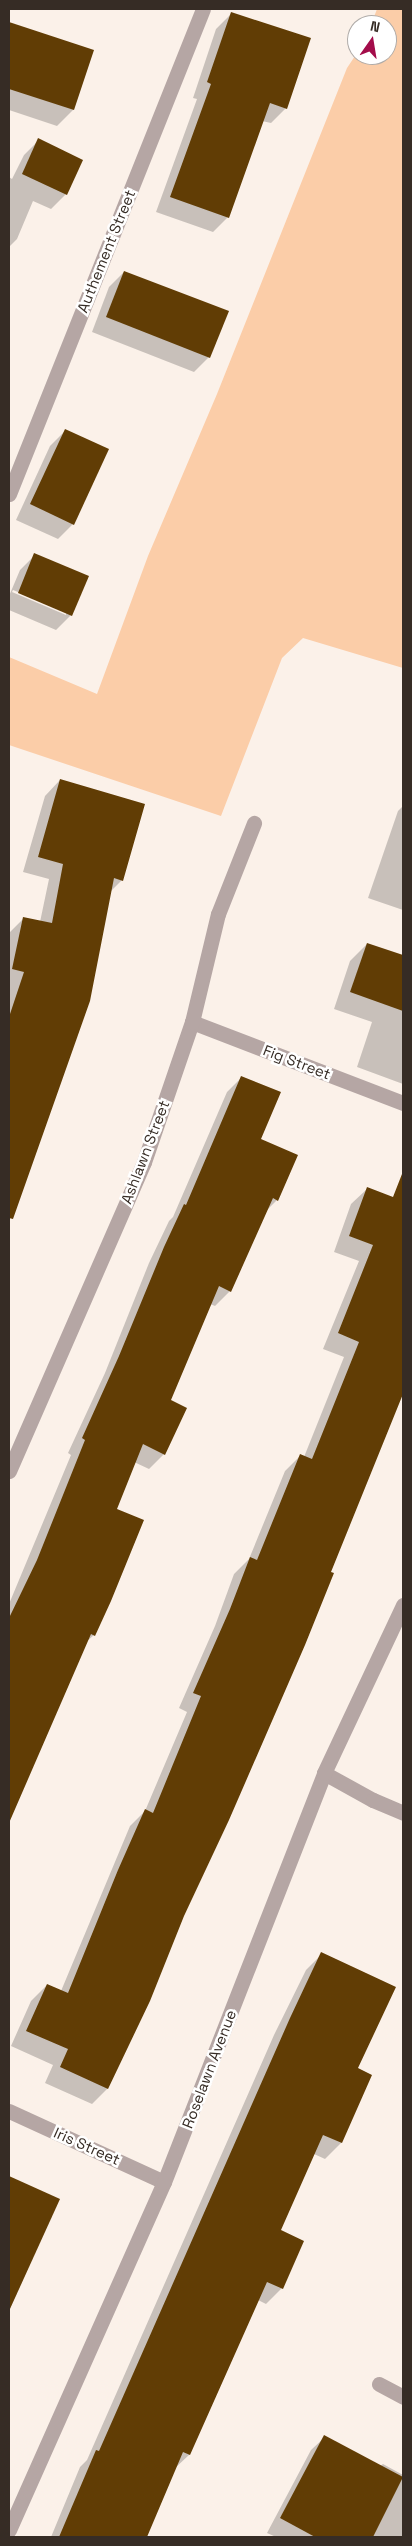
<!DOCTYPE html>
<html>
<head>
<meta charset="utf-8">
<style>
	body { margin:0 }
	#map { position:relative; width:412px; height:2546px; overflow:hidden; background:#fbf1e9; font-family:"Space Grotesk",sans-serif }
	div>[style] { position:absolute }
	.green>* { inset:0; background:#fbcda8 }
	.shadow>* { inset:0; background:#0003 }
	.building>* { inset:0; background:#613d05 }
	.street>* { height:15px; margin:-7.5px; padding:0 7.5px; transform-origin:7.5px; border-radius:7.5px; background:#b5a6a4 }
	span { translate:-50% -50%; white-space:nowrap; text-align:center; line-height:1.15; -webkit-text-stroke:5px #fff; paint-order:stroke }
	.street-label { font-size:15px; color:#362c25 }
	.frame { position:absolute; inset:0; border:10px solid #362c25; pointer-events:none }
	.north { position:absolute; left:347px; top:15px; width:50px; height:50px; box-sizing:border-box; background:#fff; border:1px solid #afaba8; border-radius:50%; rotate:13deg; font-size:14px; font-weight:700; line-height:20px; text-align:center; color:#362c25 }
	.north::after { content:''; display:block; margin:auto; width:18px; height:22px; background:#a30c4a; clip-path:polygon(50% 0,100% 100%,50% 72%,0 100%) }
</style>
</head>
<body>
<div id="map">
	<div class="green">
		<i style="clip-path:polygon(377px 9px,403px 9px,403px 668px,303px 638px,282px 658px,221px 816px,9px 745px,9px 657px,97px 694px,148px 556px,217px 394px,347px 68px,357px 53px,357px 55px,387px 55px,387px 25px,371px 25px)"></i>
	</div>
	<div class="shadow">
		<i style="clip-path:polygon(231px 14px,286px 108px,271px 123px,262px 121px,228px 217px,213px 232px,156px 212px,197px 99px,193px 98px,216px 29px)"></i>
		<i style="clip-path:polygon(12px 24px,92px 51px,73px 110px,57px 126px,9px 110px,9px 27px)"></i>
		<i style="clip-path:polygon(39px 140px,66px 194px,51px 209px,33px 201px,17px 239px,9px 247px,9px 177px,12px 179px,24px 155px)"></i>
		<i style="clip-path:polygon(124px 272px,209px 357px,194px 372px,92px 332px,109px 287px)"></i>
		<i style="clip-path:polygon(65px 431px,73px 524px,58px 539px,16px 520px,50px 446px)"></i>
		<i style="clip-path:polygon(evenodd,35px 555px,71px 615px,56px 630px,9px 610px,9px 596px,20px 570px,35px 555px,13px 590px,66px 612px,66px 615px,12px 592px,13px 590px)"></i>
		<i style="clip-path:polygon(60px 780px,122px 880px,110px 892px,9px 1211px,9px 933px,23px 919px,40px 922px,49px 879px,23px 872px,45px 796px)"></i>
		<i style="clip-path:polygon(403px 806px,403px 910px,368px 898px,398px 811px)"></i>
		<i style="clip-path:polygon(367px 944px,403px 957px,403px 1084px,357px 1067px,372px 1022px,334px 1009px,350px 961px)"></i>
		<i style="clip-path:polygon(242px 1077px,277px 1200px,265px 1212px,230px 1291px,215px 1306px,210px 1304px,169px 1401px,164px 1454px,149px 1469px,134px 1462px,115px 1510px,94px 1635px,86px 1642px,9px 1820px,9px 1604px,71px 1455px,68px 1453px,105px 1373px,149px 1263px,169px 1221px,173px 1217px,227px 1092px)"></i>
		<i style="clip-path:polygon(367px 1189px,403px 1202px,403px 1391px,329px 1573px,148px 2000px,107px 2089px,92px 2104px,45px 2083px,53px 2065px,11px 2046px,31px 2001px,47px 1985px,61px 1991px,130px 1826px,145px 1811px,187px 1712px,179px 1708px,215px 1626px,234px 1574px,249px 1559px,285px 1471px,300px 1456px,304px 1457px,344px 1357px,323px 1349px,359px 1261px,334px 1252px,351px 1204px)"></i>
		<i style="clip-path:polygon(322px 1954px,356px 2069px,371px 2075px,341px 2143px,325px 2159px,314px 2154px,279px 2231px,282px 2288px,266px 2304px,258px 2300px,189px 2455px,174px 2469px,146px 2537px,51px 2537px,80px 2467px,87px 2460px,274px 2035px,306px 1970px)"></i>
		<i style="clip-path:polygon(10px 2178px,58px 2200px,9px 2311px,9px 2180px)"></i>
		<i style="clip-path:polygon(325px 2437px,380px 2466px,383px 2464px,403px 2475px,403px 2537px,276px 2537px,267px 2533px,311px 2450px)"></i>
	</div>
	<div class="building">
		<i style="clip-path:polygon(231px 12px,311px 38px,287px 109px,270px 103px,229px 218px,170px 197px,211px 84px,207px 82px)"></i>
		<i style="clip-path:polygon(9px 22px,94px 50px,74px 110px,9px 89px)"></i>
		<i style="clip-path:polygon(38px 138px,83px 160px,67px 195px,22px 174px)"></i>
		<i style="clip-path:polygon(124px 271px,229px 311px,210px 358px,106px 317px)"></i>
		<i style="clip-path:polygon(65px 429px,109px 449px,74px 525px,30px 504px)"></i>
		<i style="clip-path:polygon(34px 553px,89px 576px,72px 616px,18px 593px)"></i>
		<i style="clip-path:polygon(60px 779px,145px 804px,123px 881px,114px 878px,90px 1001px,13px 1219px,9px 1218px,9px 1017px,24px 972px,12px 969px,23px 917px,52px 923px,63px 864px,38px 857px)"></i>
		<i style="clip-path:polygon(367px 943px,403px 955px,403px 1011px,350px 992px)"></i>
		<i style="clip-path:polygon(241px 1076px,281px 1092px,261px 1139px,298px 1155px,278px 1201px,273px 1198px,231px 1292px,219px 1286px,171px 1400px,187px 1408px,165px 1455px,143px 1444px,117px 1509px,144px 1520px,111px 1601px,95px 1636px,91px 1634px,9px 1823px,9px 1618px,37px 1560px,85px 1440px,82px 1438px,119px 1356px,164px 1247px,184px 1204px,186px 1205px)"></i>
		<i style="clip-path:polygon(402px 1174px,403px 1394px,331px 1572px,334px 1573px,305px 1645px,229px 1820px,184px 1916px,150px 2001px,108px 2089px,60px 2067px,68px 2049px,26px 2031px,47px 1984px,68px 1993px,118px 1870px,145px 1809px,153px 1813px,201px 1696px,193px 1693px,230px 1609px,250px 1557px,257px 1560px,300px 1454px,312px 1459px,359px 1342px,338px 1333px,373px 1245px,349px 1236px,367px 1187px,393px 1197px)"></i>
		<i style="clip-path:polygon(321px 1952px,396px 1987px,358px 2068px,372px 2075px,342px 2143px,323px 2135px,281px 2230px,304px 2241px,283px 2289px,267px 2282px,190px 2455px,183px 2452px,147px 2537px,59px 2537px,96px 2450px,99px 2451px,290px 2018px)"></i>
		<i style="clip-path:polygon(9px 2176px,60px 2199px,9px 2311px)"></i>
		<i style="clip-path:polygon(324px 2435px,403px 2477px,373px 2537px,315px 2537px,280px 2518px)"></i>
	</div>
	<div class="street">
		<i style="left:9px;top:494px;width:522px;rotate:-68.2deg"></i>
		<i style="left:192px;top:1022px;width:226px;rotate:21deg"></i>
		<i style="left:9px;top:1471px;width:337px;rotate:-66.4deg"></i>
		<i style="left:144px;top:1162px;width:148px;rotate:-71.1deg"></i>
		<i style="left:192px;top:1022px;width:111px;rotate:-76.5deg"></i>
		<i style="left:218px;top:914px;width:98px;rotate:-68.4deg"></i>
		<i style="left:324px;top:1773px;width:56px;rotate:28.9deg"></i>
		<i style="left:373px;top:1800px;width:33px;rotate:23deg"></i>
		<i style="left:9px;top:2111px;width:170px;rotate:24.6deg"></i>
		<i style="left:379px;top:2384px;width:27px;rotate:28deg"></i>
		<i style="left:9px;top:2530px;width:381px;rotate:-66deg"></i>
		<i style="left:164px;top:2182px;width:439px;rotate:-68.6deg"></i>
		<i style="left:324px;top:1773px;width:186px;rotate:-64.8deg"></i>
	</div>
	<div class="street-label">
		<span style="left:106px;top:251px;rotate:-68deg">Authement Street</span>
		<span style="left:297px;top:1062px;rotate:21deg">Fig Street</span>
		<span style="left:145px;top:1152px;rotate:-69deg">Ashlawn Street</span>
		<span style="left:209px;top:2069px;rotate:-69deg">Roselawn Avenue</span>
		<span style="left:87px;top:2146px;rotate:24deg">Iris Street</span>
	</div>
	<div class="frame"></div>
	<div class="north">N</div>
</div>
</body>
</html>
